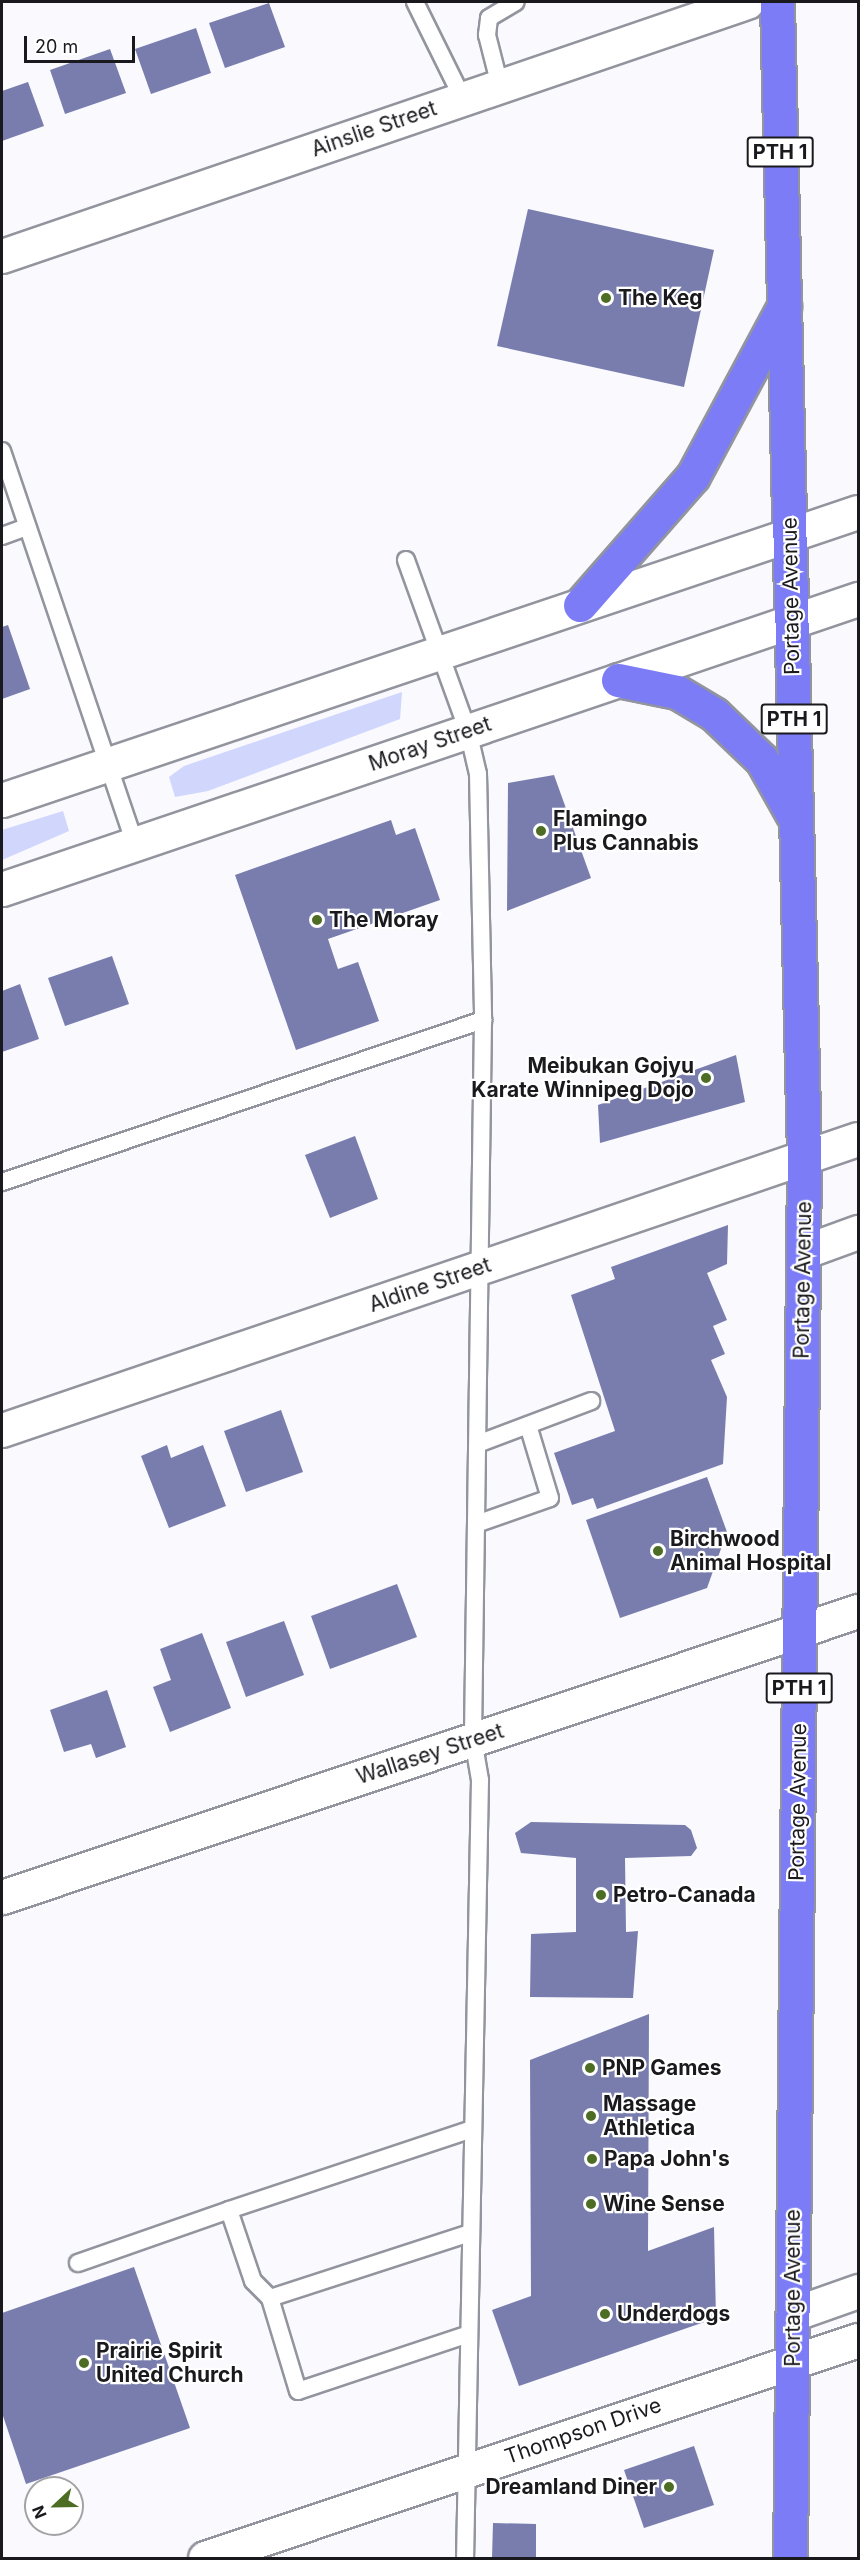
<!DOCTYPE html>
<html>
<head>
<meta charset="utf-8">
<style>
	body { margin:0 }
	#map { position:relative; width:860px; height:2560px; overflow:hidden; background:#f9f9fe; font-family:Inter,sans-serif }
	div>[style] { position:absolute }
	.green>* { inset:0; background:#d1d6fd }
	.building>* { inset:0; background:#787dad }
	.roads { filter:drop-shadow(2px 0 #92949e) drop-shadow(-2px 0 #92949e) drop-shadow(0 2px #92949e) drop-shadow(0 -2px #92949e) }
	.lane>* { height:16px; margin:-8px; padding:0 8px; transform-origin:8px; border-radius:8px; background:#fff }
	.street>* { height:33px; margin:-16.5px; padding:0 16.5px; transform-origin:16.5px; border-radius:16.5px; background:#fff }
	.secondary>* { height:33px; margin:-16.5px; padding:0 16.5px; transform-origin:16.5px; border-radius:16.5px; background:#fff }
	.highway>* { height:33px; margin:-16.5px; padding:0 16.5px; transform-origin:16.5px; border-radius:16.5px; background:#7c7df6 }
	.dots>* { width:16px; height:16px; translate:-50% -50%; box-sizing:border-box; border:3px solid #fff; border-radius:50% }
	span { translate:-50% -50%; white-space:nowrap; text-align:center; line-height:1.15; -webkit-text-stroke:4.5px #fff; paint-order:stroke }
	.shield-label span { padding:2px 4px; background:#fff; border:2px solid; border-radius:4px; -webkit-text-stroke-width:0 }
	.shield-label { font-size:20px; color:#1a1a1e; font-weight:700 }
	.street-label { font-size:21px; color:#1a1a1e }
	.poi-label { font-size:21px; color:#1a1a1e; font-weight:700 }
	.left { translate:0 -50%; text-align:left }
	.right { translate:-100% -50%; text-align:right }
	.frame { position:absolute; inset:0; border:3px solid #1a1a1e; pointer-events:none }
	.north { position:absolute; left:24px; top:2476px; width:60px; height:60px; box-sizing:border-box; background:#fff; border:2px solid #a3a3a5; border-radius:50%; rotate:248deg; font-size:16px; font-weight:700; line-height:24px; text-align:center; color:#1a1a1e }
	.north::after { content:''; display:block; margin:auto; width:21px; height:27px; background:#4c6d23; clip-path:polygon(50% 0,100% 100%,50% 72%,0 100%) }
	.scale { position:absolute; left:24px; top:36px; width:111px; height:27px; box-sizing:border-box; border:3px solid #1a1a1e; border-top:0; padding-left:8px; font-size:18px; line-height:21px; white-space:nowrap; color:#1a1a1e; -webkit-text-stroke:4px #fff; paint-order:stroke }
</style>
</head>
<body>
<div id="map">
	<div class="green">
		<i style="clip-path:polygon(402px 692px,400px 719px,208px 791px,175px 797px,169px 777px,184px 766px)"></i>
		<i style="clip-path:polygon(63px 811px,69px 831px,2px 860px,2px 830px)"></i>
	</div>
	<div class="building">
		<i style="clip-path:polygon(269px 3px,285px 47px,225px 68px,209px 23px)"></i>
		<i style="clip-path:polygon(196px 28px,211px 73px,151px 94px,135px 49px)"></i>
		<i style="clip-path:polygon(110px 49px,126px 93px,65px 114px,50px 70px)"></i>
		<i style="clip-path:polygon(28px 82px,44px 126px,2px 141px,2px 91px)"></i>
		<i style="clip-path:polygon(528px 209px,714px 250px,684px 387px,497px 346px)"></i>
		<i style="clip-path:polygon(8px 625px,30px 689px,2px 699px,2px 627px)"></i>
		<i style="clip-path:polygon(554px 775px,591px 878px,507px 911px,508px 783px)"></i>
		<i style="clip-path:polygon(391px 820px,396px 835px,415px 828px,440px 900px,328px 939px,338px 969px,358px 962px,379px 1021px,296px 1050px,235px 875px)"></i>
		<i style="clip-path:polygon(112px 956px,129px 1004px,65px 1026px,48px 978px)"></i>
		<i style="clip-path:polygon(20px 984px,39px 1039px,2px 1052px,2px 991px)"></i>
		<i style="clip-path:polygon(736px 1055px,745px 1102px,600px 1143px,598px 1105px)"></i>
		<i style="clip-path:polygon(355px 1136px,378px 1199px,330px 1218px,305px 1155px)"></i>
		<i style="clip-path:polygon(728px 1225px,727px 1264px,707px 1273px,727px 1320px,713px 1326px,725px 1354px,711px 1360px,727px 1397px,723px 1464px,597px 1509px,593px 1498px,572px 1505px,554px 1453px,615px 1431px,571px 1295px,615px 1279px,611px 1267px)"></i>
		<i style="clip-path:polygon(281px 1410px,303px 1472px,246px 1492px,224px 1431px)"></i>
		<i style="clip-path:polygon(167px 1445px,171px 1458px,203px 1445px,226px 1506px,169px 1528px,141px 1456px)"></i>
		<i style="clip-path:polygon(707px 1477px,727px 1532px,707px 1588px,620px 1618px,586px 1520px)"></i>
		<i style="clip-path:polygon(397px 1584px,417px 1637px,330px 1669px,311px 1616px)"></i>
		<i style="clip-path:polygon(284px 1621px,304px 1675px,246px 1697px,226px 1642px)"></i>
		<i style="clip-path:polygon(202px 1633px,231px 1708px,170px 1732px,153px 1687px,171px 1680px,160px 1649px)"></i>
		<i style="clip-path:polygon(107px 1690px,126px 1747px,96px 1758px,91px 1744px,64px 1752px,50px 1710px)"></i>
		<i style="clip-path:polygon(531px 1822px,685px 1825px,691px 1830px,697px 1848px,691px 1856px,625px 1858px,626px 1932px,638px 1931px,633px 1998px,530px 1997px,531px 1934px,576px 1932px,576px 1858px,521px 1853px,515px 1833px)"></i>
		<i style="clip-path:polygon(649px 2014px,648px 2251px,714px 2227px,716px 2318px,519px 2386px,492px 2310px,531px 2296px,530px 2060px)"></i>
		<i style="clip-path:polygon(134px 2267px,190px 2428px,26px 2484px,2px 2413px,2px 2313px)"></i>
		<i style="clip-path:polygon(694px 2446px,714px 2505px,644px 2528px,624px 2470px)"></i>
		<i style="clip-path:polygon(493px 2523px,536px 2524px,536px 2558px,492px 2558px)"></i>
	</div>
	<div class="roads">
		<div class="lane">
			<i style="left:415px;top:2px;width:108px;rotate:63.7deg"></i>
			<i style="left:500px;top:86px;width:53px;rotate:-104.3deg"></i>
			<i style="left:487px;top:35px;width:17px;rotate:-83deg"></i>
			<i style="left:489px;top:18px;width:31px;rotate:-31deg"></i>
			<i style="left:2px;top:451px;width:415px;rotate:71.3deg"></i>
			<i style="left:2px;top:536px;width:27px;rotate:-20deg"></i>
			<i style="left:406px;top:560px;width:182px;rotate:70.1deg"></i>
			<i style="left:468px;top:731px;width:44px;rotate:76.9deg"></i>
			<i style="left:478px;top:774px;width:246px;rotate:88.8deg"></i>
			<i style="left:483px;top:1020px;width:719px;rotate:90.8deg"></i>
			<i style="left:473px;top:1739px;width:42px;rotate:80.3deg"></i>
			<i style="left:480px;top:1780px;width:778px;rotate:91.1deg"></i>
			<i style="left:2px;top:1182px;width:508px;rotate:-18.61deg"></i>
			<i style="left:480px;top:1443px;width:119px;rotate:-20.7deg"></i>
			<i style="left:479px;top:1523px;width:75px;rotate:-19.4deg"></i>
			<i style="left:550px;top:1498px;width:76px;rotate:-106.8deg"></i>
			<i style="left:78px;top:2263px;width:160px;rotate:-19.3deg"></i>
			<i style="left:270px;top:2298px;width:210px;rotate:-18deg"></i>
			<i style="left:469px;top:2334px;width:180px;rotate:161.6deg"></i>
			<i style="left:298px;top:2391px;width:97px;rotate:-106.8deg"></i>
			<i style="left:270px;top:2298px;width:24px;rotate:-135deg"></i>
			<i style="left:253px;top:2281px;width:75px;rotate:-108.7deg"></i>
			<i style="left:229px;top:2210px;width:256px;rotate:-18.4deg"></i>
		</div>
		<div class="street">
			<i style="left:2px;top:256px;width:787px;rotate:-18.83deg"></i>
			<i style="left:803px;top:1252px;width:59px;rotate:-20deg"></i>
			<i style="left:2px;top:1430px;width:904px;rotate:-18.78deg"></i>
			<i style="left:2px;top:1897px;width:903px;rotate:-18.48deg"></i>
			<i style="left:793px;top:2314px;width:69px;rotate:-19.5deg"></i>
			<i style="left:205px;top:2558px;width:688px;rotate:-18.46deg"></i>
		</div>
		<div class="secondary">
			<i style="left:2px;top:800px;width:903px;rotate:-18.6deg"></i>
			<i style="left:2px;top:889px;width:904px;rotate:-18.72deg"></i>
		</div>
		<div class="highway">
			<i style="left:777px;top:2px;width:1156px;rotate:88.66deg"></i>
			<i style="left:804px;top:1158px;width:1400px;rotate:90.57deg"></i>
			<i style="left:580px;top:605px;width:171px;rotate:-48.8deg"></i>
			<i style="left:693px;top:476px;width:193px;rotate:-61.8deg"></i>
			<i style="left:618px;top:680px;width:60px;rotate:11.5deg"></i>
			<i style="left:677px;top:692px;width:43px;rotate:30.7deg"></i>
			<i style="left:714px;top:714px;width:66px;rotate:43.8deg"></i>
			<i style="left:762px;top:760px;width:63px;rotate:60.6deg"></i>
		</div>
	</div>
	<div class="dots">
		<i style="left:606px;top:298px;background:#4c6d23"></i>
		<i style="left:541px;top:831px;background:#4c6d23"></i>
		<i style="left:317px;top:920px;background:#4c6d23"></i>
		<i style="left:706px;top:1078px;background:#4c6d23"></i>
		<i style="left:658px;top:1551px;background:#4c6d23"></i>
		<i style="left:601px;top:1895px;background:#4c6d23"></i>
		<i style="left:590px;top:2068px;background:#4c6d23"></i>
		<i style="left:591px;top:2116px;background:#4c6d23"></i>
		<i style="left:592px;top:2159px;background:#4c6d23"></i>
		<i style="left:591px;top:2204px;background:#4c6d23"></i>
		<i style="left:605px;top:2314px;background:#4c6d23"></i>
		<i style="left:84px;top:2363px;background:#4c6d23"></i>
		<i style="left:669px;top:2487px;background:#4c6d23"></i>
	</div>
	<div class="shield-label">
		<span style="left:780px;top:152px">PTH 1</span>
		<span style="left:794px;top:719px">PTH 1</span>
		<span style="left:799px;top:1688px">PTH 1</span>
	</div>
	<div class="street-label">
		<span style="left:374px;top:129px;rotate:-19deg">Ainslie Street</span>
		<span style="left:791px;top:596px;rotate:-91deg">Portage Avenue</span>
		<span style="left:430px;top:744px;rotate:-19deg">Moray Street</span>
		<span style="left:803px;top:1280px;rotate:-89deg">Portage Avenue</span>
		<span style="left:430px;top:1285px;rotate:-19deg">Aldine Street</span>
		<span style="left:430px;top:1754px;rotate:-18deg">Wallasey Street</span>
		<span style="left:798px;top:1802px;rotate:-89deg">Portage Avenue</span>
		<span style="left:793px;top:2288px;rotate:-90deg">Portage Avenue</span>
		<span style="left:583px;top:2431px;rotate:-19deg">Thompson Drive</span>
	</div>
	<div class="poi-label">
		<span class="left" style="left:618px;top:298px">The Keg</span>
		<span class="left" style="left:553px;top:831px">Flamingo<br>Plus Cannabis</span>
		<span class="left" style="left:329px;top:920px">The Moray</span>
		<span class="right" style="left:694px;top:1078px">Meibukan Gojyu<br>Karate Winnipeg Dojo</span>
		<span class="left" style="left:670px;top:1551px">Birchwood<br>Animal Hospital</span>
		<span class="left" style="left:613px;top:1895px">Petro-Canada</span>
		<span class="left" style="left:602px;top:2068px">PNP Games</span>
		<span class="left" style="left:603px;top:2116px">Massage<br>Athletica</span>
		<span class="left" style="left:604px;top:2159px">Papa John's</span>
		<span class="left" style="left:603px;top:2204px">Wine Sense</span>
		<span class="left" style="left:617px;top:2314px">Underdogs</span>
		<span class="left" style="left:96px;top:2363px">Prairie Spirit<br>United Church</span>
		<span class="right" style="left:657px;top:2487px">Dreamland Diner</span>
	</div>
	<div class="frame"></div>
	<div class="north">N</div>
	<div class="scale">20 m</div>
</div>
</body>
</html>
